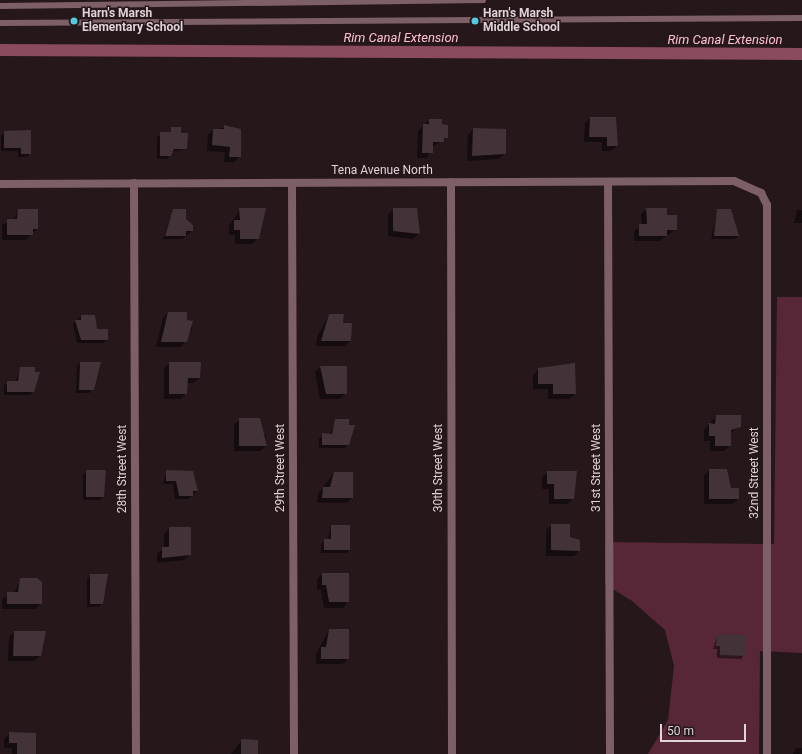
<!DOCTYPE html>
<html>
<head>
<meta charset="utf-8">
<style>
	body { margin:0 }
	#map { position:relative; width:802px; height:754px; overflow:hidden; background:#26171b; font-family:Roboto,sans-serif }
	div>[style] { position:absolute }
	.green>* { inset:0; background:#572737 }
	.shadow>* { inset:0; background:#0007 }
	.canal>* { height:12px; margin:-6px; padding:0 6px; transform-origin:6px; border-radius:6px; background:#8a4b5e }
	.building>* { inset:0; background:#433237 }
	.service>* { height:5.5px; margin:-2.75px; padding:0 2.75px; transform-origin:2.75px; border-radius:2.75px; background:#7d5f67 }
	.minor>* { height:8px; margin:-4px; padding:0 4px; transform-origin:4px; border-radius:4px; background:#7d5f67 }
	.dots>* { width:11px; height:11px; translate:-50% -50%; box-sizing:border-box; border:2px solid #26171b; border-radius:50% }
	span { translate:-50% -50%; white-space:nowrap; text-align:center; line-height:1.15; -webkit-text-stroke:3px #26171b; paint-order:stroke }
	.poi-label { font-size:12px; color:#dfd4d7; font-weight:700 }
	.left { translate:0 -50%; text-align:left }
	.street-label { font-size:12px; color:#dfd4d7 }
	.water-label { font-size:13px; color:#fcc0d0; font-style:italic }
	.scale { position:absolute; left:660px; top:724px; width:86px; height:18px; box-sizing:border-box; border:2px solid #dfd4d7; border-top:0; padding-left:5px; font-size:12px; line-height:14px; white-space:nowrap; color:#dfd4d7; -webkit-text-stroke:3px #26171b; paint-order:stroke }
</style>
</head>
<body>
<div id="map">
	<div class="green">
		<i style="clip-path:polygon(777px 297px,802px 297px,802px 653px,760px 651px,759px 754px,648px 754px,668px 720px,674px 666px,665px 630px,632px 601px,605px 584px,605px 542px,774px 544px)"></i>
	</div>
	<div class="shadow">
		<i style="clip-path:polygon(590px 118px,617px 146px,611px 151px,602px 151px,602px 142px,584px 142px,585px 123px)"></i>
		<i style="clip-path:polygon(429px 120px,441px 125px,447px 138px,432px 147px,427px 158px,417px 158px,418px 131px)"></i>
		<i style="clip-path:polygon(232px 126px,240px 156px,234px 162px,224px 162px,225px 152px,207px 151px,208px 135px,213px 130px)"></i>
		<i style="clip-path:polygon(180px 129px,180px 134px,187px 134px,186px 149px,172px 152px,167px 159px,157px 159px,157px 137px)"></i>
		<i style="clip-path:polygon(473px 129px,505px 153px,499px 159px,467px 161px,468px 135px)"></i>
		<i style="clip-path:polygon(5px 132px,30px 154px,27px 157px,18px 157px,18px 151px,1px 151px,1px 135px)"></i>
		<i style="clip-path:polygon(240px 209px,265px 209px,258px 238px,253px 244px,235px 244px,235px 235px,229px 235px,229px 226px)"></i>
		<i style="clip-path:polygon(394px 209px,416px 209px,419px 234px,413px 239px,388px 236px,388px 214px)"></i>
		<i style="clip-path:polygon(647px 209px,666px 216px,676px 229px,660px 241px,634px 241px,634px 231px,642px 225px,641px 214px)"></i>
		<i style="clip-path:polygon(19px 210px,37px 229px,26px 240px,2px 240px,2px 225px,13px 220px)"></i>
		<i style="clip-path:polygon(173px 210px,192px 231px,182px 239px,163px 239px)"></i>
		<i style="clip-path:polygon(718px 210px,738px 236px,734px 239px,711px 239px)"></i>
		<i style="clip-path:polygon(797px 210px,802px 210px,802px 223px,794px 223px)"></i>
		<i style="clip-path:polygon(168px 313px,192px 322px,192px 330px,181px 347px,156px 347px,163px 318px)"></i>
		<i style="clip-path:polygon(329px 315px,350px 341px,345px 346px,316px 346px,317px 337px)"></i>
		<i style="clip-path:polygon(81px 316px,107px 340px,104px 343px,77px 343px,73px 324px)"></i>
		<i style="clip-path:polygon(80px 363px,93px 389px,89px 393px,76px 393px,77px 366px)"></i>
		<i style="clip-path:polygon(170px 363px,199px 378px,194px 383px,187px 383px,186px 393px,181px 399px,164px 399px,164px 368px)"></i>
		<i style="clip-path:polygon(320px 367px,346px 367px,346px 393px,340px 399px,320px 399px,315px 372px)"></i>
		<i style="clip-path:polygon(21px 368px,39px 373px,33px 392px,30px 395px,4px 395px,4px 385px,15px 382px)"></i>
		<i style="clip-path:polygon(538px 369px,575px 394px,569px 399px,548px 399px,548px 389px,533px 389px,533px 375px)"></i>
		<i style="clip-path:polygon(716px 416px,740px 426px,730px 433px,730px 445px,724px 451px,710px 451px,710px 441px,704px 441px,704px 430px)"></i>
		<i style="clip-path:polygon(240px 419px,266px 436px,266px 446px,260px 451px,234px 451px,234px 425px)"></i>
		<i style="clip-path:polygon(336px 420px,354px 426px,348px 445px,345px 448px,319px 448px,319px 438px,330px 435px)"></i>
		<i style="clip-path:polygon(709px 470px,726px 470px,730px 489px,738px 499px,733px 504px,704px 504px,704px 475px)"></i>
		<i style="clip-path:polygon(87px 471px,104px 497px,100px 500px,83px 500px,83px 475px)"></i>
		<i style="clip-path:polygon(167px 471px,197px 491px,188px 499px,175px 499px,173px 484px,163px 484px)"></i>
		<i style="clip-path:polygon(548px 472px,573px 498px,568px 504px,549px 504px,549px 489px,542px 489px,542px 477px)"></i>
		<i style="clip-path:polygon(334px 473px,352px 498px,346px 503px,317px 503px,318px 494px)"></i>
		<i style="clip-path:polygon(552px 525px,579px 551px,574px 556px,546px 556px,546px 530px)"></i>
		<i style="clip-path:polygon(331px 526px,349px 526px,349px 550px,346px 553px,321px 553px,321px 544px,328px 540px)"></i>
		<i style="clip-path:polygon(170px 528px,190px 554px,184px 560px,157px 563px,157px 554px,164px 548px,164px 534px)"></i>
		<i style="clip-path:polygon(322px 574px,348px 574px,348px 602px,343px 608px,324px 608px,321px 590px,317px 590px,317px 579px)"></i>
		<i style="clip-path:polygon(91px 575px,102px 603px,99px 607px,87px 607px,87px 579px)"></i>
		<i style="clip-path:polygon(21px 579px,41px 603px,35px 609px,2px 609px,2px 599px,14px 593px)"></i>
		<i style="clip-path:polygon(329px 630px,348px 659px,342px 664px,316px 664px,316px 654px)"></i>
		<i style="clip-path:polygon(14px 632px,45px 632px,40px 656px,34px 661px,8px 661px,9px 637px)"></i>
		<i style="clip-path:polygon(717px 636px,744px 655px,741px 659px,717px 658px,717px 649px,713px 649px)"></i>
		<i style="clip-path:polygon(10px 733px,34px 754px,12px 754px,12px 748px,4px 748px,4px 739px)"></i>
		<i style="clip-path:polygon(242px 740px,257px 754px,258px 754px,231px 754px)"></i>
		<i style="clip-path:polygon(796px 748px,802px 748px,802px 754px,793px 754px)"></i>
	</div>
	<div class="canal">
		<i style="left:0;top:50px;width:802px;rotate:0.29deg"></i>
	</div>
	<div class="building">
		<i style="clip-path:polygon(590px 117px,616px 117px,618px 146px,607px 146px,607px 137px,589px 137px)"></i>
		<i style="clip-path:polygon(429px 119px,442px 119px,442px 124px,448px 125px,448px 138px,444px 138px,444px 142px,433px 142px,433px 153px,422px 153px,423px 124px,429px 124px)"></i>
		<i style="clip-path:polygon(224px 125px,241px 129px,241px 157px,229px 157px,230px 147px,212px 145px,213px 129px,224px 129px)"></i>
		<i style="clip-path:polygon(171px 127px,181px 127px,181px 133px,188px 133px,187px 149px,174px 149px,171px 156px,160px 156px,160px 132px,171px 132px)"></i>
		<i style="clip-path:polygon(473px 128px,506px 129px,506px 154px,472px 156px)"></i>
		<i style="clip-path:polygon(31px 130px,31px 154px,21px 154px,21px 148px,4px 148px,4px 131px)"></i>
		<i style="clip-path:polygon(239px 208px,266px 208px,259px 239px,240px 239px,240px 230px,234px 230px,234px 220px,240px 220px)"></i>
		<i style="clip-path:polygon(393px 208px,417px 208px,420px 234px,393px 231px)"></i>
		<i style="clip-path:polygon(646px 208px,667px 208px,667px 215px,677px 215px,677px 230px,667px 230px,667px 236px,639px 236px,639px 224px,647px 224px)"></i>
		<i style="clip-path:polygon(18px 209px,38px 209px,38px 229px,33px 229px,33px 235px,7px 235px,7px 219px,17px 219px)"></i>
		<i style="clip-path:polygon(173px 209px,186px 209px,186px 219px,193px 225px,193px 231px,186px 231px,186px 236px,165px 236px)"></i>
		<i style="clip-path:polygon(717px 209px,731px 209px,739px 236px,714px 236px)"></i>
		<i style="clip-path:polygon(168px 312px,187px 312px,187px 320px,193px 321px,187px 342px,161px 342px)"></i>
		<i style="clip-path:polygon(329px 314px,344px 314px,343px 323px,352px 323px,351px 341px,321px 341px)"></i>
		<i style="clip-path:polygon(81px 315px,95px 315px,97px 329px,108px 329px,108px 340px,81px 340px,75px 320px,81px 320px)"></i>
		<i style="clip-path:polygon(80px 362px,101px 362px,94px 390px,79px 390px)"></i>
		<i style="clip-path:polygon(169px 362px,201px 362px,200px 378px,188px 378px,187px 394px,169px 394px)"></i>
		<i style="clip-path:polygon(575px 363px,576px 394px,553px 394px,553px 384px,538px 384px,538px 368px)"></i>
		<i style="clip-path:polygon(320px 366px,347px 366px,347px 394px,326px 394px)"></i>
		<i style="clip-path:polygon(20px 367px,35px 367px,35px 372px,40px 372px,34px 392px,7px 392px,7px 381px,18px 381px)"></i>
		<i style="clip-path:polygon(716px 415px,741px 415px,741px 427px,731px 430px,731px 446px,715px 446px,715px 436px,709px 436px,709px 423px,715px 424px)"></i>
		<i style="clip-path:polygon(239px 418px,260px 418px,267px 446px,239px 446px)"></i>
		<i style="clip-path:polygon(335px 419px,349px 419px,349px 425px,355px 425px,349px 445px,322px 445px,322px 433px,332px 434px)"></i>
		<i style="clip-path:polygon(709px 469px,727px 469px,731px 488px,739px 488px,739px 499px,709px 499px)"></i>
		<i style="clip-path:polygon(86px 470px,106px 470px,104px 497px,86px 497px)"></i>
		<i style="clip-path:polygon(166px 470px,193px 471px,198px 491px,193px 491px,193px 496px,179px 496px,176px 481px,166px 481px)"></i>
		<i style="clip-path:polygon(547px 471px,577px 471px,574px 499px,554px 499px,554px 484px,547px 484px)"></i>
		<i style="clip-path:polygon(334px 472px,353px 472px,353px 498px,322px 498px,323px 487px,330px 487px)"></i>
		<i style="clip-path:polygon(551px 524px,570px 524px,570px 537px,580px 540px,580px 551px,551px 550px)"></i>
		<i style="clip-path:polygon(331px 525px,350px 525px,350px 550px,324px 550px,324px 539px,331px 539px)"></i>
		<i style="clip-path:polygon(169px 527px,191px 527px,191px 555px,162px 558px,162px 547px,169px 547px)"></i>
		<i style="clip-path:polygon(322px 573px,349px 573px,349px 602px,329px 602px,326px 585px,322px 585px)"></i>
		<i style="clip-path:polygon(90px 574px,108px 574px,103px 604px,90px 604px)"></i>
		<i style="clip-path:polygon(20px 578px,37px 578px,42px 582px,42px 604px,7px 604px,7px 592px,18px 592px)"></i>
		<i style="clip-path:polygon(329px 629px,349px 629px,349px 659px,321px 659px,321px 647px,326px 647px)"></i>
		<i style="clip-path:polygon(14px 631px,46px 631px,41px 656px,13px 656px)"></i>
		<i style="clip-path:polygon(721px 634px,745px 635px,745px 656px,720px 655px,720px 646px,716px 646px,717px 635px)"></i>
		<i style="clip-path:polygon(9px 732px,36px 733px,36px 754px,17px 754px,17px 743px,9px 743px)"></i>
		<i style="clip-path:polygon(241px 739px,258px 740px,258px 754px,241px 754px)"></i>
	</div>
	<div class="service">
		<i style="left:0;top:6px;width:483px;rotate:-0.7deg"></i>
		<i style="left:0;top:23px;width:802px;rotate:-0.36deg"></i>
	</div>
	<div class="minor">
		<i style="left:451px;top:182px;width:572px;rotate:89.9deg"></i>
		<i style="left:608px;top:182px;width:572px;rotate:89.8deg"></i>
		<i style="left:134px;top:183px;width:571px;rotate:89.8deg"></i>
		<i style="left:292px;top:183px;width:571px;rotate:89.8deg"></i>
		<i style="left:0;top:184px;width:734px;rotate:-0.23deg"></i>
		<i style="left:734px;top:181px;width:30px;rotate:24deg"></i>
		<i style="left:761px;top:193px;width:13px;rotate:63deg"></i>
		<i style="left:767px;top:205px;width:549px;rotate:90deg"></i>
	</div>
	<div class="dots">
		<i style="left:74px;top:21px;background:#55cadf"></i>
		<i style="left:475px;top:21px;background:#55cadf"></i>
	</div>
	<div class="poi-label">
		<span class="left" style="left:82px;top:21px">Harn's Marsh<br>Elementary School</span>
		<span class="left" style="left:483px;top:21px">Harn's Marsh<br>Middle School</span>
	</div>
	<div class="street-label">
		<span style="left:382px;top:171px">Tena Avenue North</span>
		<span style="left:281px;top:468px;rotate:-90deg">29th Street West</span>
		<span style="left:439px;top:468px;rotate:-90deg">30th Street West</span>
		<span style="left:597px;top:468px;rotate:-90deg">31st Street West</span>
		<span style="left:123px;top:469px;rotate:-90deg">28th Street West</span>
		<span style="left:755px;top:473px;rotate:-90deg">32nd Street West</span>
	</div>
	<div class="water-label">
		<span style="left:401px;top:38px">Rim Canal Extension</span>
		<span style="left:725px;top:40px">Rim Canal Extension</span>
	</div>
	<div class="scale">50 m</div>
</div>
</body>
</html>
